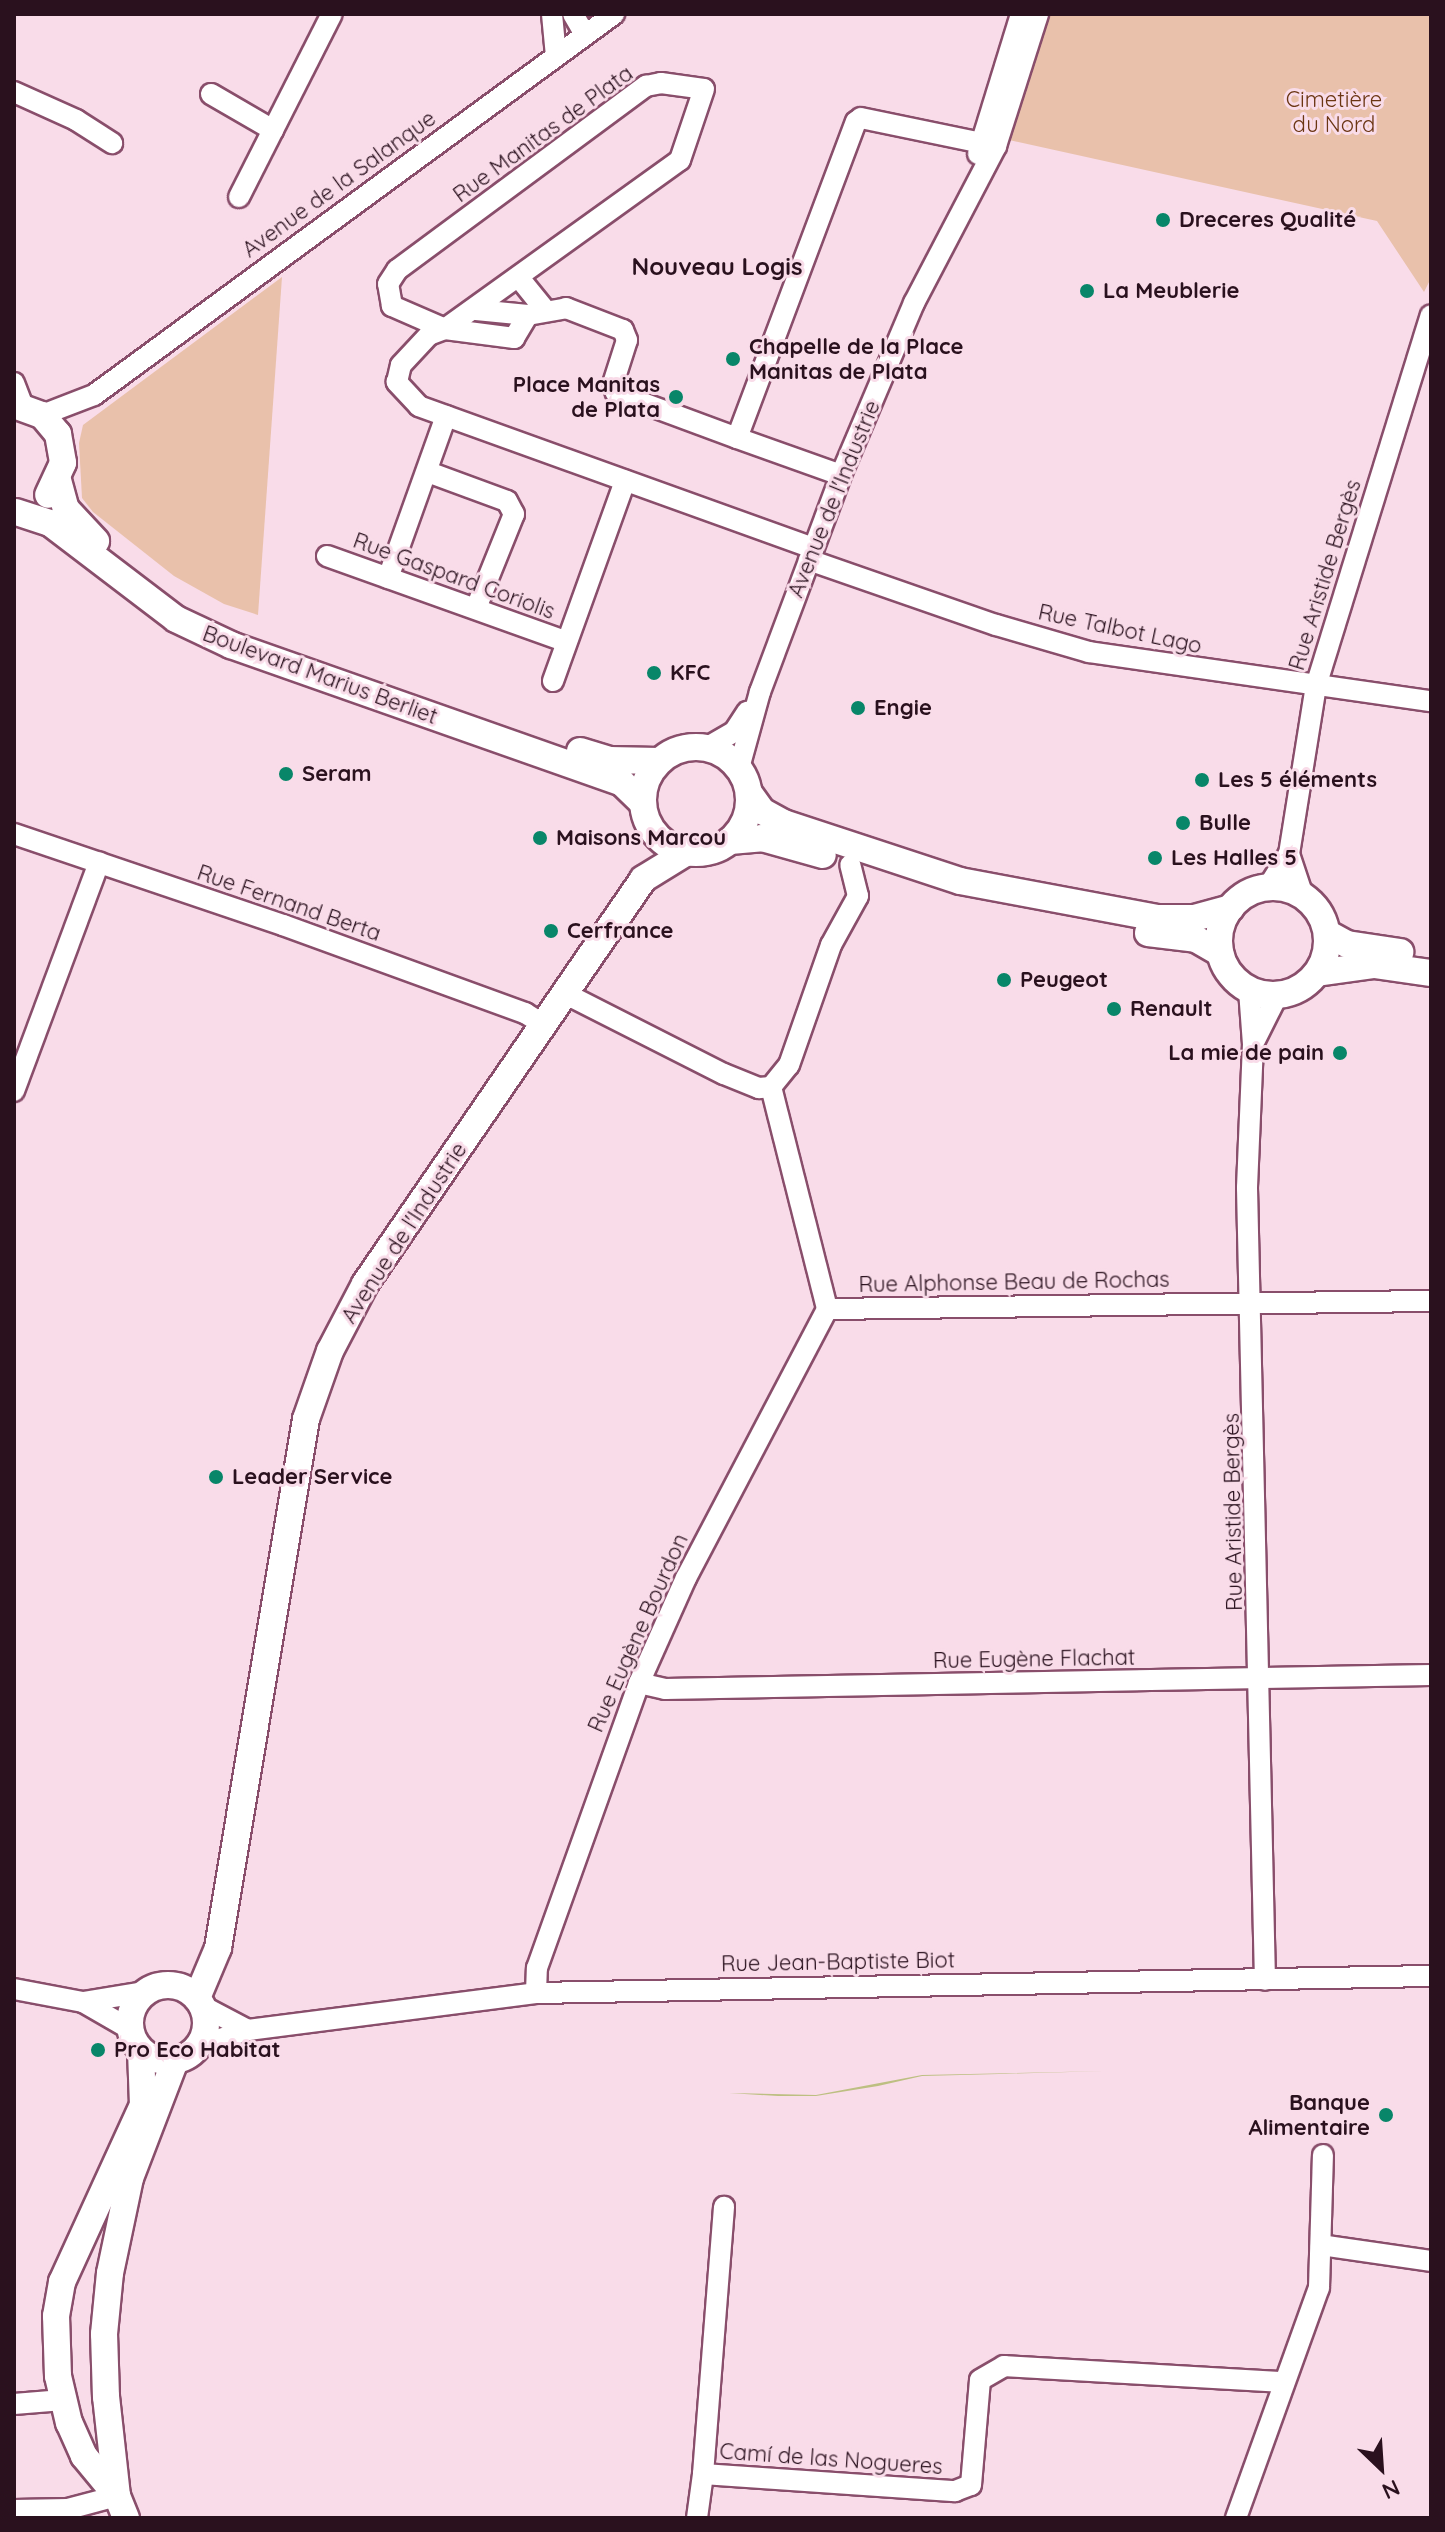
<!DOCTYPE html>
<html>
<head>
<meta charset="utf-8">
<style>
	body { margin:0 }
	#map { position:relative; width:1445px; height:2532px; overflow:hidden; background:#f9dce9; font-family:Quicksand,sans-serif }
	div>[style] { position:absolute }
	.green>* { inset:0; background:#e9c1ab }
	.water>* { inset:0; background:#bdbf82 }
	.roads { filter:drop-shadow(2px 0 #894e6b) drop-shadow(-2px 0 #894e6b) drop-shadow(0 2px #894e6b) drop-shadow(0 -2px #894e6b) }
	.minor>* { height:20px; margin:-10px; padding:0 10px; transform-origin:10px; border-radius:10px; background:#fff }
	.major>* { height:26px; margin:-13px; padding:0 13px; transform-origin:13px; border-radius:13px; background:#fff }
	.major>.ring { margin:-13px; padding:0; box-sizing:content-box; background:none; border:26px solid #fff; border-radius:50% }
	.dots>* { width:22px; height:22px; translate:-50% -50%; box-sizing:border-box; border:4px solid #f9dce9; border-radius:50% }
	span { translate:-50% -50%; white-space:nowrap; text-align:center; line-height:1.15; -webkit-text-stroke:6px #f9dce9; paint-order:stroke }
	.park-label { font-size:22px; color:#6b3512 }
	.street-label { font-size:22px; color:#2a111e }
	.poi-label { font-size:22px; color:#2a111e; font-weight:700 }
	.left { translate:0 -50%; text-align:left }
	.right { translate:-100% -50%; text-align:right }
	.neighbourhood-label { font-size:24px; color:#2a111e; font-weight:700 }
	.frame { position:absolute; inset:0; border:16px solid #2a111e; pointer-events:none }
	.north { position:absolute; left:1341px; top:2428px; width:80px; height:80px; -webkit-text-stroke:6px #f9dce9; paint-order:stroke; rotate:155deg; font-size:22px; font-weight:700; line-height:32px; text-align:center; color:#2a111e }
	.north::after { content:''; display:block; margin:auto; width:28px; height:36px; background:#2a111e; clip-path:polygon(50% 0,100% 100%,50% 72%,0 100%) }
</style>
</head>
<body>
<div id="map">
	<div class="green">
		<i style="clip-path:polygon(1048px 14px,1431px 14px,1431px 278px,1424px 292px,1377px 221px,1009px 140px)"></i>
		<i style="clip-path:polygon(282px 277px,258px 615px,224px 604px,174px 576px,93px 512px,82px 498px,79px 443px,83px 425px)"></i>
	</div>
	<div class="water">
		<i style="clip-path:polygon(1106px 2071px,922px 2076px,878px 2086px,816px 2096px,778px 2096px,729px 2093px,816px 2095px,922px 2075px)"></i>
	</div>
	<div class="roads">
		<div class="minor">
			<i style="left:552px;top:14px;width:42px;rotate:84.6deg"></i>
			<i style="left:573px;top:14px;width:24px;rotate:60deg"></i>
			<i style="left:661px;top:83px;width:43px;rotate:7.9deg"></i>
			<i style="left:704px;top:89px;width:75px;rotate:108.7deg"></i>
			<i style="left:680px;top:160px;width:289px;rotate:144.3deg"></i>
			<i style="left:445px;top:329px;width:58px;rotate:-156.5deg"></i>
			<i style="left:392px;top:306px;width:22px;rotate:-100deg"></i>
			<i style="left:388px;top:284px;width:17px;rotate:-57deg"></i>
			<i style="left:397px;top:270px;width:310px;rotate:-36.5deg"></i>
			<i style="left:646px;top:86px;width:15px;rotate:-11deg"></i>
			<i style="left:14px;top:92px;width:68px;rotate:24.3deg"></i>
			<i style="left:76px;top:120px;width:43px;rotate:32.6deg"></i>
			<i style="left:211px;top:94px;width:72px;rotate:30.1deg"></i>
			<i style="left:978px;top:154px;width:146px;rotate:-72.9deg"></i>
			<i style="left:239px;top:197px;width:205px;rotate:-63.1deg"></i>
			<i style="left:520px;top:279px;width:40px;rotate:51deg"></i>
			<i style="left:476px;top:310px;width:52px;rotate:5.5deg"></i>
			<i style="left:14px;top:383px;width:25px;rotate:69deg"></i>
			<i style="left:42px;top:415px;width:56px;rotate:-21deg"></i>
			<i style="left:94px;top:395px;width:645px;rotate:-36.23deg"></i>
			<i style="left:737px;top:438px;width:110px;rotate:19.6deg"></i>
			<i style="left:428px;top:472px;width:84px;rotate:20.2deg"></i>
			<i style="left:507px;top:501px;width:15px;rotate:62deg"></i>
			<i style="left:514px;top:514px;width:101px;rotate:112deg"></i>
			<i style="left:813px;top:548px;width:419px;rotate:-160.2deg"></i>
			<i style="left:419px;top:406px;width:33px;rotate:-133deg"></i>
			<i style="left:397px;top:382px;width:17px;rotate:-77deg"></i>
			<i style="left:401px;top:365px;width:41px;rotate:-47deg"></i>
			<i style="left:429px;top:335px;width:17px;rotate:-21deg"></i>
			<i style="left:445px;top:329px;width:70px;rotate:7.4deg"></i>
			<i style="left:514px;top:338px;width:27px;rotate:-59deg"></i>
			<i style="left:528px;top:315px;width:39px;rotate:-10deg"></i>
			<i style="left:566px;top:308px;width:61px;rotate:21.1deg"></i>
			<i style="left:623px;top:330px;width:11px;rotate:68deg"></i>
			<i style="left:627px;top:340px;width:46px;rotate:107.7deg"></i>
			<i style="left:613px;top:384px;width:9px;rotate:72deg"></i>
			<i style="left:616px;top:393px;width:129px;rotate:20.4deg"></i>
			<i style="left:737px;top:438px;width:338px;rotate:-69.4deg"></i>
			<i style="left:856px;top:122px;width:6px;rotate:-39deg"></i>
			<i style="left:861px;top:118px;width:138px;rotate:11.7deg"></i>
			<i style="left:327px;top:556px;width:253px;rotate:19.7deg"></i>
			<i style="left:809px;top:560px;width:198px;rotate:19.2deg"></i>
			<i style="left:996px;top:625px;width:97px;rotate:16.2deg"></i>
			<i style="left:1089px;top:652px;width:345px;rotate:8.2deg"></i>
			<i style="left:388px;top:578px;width:172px;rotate:-70.3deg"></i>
			<i style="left:553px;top:681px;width:213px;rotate:-70.2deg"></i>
			<i style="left:706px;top:748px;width:32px;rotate:-30deg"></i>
			<i style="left:734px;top:732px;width:24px;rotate:-57deg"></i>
			<i style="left:739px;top:768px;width:79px;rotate:-74.6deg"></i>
			<i style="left:760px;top:692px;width:232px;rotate:-69.5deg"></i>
			<i style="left:841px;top:475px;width:187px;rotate:-67deg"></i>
			<i style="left:914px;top:303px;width:177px;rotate:-62.4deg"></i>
			<i style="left:996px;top:146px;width:139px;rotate:-72.3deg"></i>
			<i style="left:14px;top:834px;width:284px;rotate:18.7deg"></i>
			<i style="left:283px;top:925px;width:258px;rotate:20deg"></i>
			<i style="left:525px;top:1013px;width:22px;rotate:32deg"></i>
			<i style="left:1289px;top:854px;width:44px;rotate:71.6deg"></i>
			<i style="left:1268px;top:887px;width:39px;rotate:-58deg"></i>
			<i style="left:1289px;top:854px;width:170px;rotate:-80.9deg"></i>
			<i style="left:1316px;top:686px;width:388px;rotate:-72.8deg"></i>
			<i style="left:1249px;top:990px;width:54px;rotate:85.8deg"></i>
			<i style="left:1253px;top:1044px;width:144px;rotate:92.4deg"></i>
			<i style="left:1247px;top:1188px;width:792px;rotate:88.7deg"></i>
			<i style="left:566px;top:994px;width:177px;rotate:26.9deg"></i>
			<i style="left:724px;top:1074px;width:38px;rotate:22deg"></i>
			<i style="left:759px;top:1088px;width:12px;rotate:-5deg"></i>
			<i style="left:771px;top:1087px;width:28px;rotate:-51deg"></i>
			<i style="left:789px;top:1065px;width:127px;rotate:-70.7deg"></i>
			<i style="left:831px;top:945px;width:56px;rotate:-61.1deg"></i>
			<i style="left:858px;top:896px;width:32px;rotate:-104deg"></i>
			<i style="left:1255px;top:1040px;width:49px;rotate:-63.4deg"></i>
			<i style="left:771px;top:1087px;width:229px;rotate:75.8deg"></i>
			<i style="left:827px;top:1309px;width:604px;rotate:-0.76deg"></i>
			<i style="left:14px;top:1091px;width:244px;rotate:-69.6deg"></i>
			<i style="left:639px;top:1683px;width:27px;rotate:13deg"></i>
			<i style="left:665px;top:1689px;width:766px;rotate:-1.05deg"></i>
			<i style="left:14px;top:1989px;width:70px;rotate:10.7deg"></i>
			<i style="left:536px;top:1993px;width:25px;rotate:-88deg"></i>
			<i style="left:537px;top:1968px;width:303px;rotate:-70.3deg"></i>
			<i style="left:639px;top:1683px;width:115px;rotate:-65.9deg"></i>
			<i style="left:686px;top:1578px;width:304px;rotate:-62.3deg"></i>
			<i style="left:130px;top:2029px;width:54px;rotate:-150.1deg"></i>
			<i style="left:83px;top:2002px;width:63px;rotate:-9.2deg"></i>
			<i style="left:248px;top:2030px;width:290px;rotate:-7.3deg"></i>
			<i style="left:536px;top:1993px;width:895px;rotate:-1.09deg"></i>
			<i style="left:199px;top:2046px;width:52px;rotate:-18.1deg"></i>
			<i style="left:248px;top:2030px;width:52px;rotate:-152.4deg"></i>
			<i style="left:1321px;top:2245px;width:111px;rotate:8.3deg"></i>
			<i style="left:14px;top:2404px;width:49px;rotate:-4.7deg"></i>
			<i style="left:703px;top:2474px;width:268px;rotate:-85.5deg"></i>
			<i style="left:14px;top:2510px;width:54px;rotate:-1.1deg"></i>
			<i style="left:68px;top:2509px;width:51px;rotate:-14.9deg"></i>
			<i style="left:697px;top:2518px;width:44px;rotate:-82.2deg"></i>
			<i style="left:703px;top:2474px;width:253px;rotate:3.9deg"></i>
			<i style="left:955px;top:2491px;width:17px;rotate:-21deg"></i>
			<i style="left:971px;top:2485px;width:105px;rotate:-85.1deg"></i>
			<i style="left:980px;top:2380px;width:28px;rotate:-30deg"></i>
			<i style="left:1004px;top:2366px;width:279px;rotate:3.3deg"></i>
			<i style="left:1236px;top:2518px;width:245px;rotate:-70.2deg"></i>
			<i style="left:1319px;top:2288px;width:133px;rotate:-88.3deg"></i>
		</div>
		<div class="major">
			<i style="left:14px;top:405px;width:30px;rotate:20deg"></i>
			<i style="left:42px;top:415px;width:25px;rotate:50deg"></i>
			<i style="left:58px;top:434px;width:29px;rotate:80deg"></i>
			<i style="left:63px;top:463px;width:35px;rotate:115deg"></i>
			<i style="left:58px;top:480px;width:30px;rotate:75deg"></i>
			<i style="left:66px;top:509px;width:44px;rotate:46.8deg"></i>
			<i style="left:16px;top:512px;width:36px;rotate:18deg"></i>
			<i style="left:50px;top:523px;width:158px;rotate:37.3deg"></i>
			<i style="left:176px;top:619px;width:61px;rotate:25.3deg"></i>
			<i style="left:231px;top:645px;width:415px;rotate:19.4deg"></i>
			<i style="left:622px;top:783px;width:29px;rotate:44deg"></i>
			<i class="ring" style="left:643px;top:747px;width:80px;height:80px"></i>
			<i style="left:580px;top:751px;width:30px;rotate:17deg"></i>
			<i style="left:609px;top:760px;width:50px;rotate:1.1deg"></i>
			<i style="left:749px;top:793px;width:22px;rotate:54deg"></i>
			<i style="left:762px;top:811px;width:25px;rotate:29deg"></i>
			<i style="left:784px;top:823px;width:185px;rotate:18.2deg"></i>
			<i style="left:960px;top:881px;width:201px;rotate:10.6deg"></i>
			<i style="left:1158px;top:918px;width:36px"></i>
			<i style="left:1194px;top:918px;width:38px;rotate:-15deg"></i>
			<i style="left:730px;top:841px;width:32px;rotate:-5deg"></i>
			<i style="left:762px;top:838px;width:63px;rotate:15.6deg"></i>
			<i class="ring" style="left:1219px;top:887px;width:82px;height:82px"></i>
			<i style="left:1148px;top:933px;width:48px;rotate:7.1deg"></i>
			<i style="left:1196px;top:939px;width:28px;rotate:30deg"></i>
			<i style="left:1327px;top:933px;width:23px;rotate:29deg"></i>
			<i style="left:1347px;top:944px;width:54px;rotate:8.6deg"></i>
			<i style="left:1317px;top:973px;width:58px;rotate:-8deg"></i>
			<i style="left:1374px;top:965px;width:58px;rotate:8deg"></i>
			<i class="ring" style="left:130px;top:1985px;width:50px;height:50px"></i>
			<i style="left:197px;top:1998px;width:54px;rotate:-67.2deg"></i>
			<i style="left:218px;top:1948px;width:536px;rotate:-80.56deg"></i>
			<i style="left:306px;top:1419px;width:72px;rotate:-70.6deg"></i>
			<i style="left:330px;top:1351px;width:76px;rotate:-62.4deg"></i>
			<i style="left:365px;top:1284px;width:491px;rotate:-55.5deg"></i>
			<i style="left:643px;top:879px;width:52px;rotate:-31.5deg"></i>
			<i style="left:117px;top:2496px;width:52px;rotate:-129.5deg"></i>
			<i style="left:84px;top:2456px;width:36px;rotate:-114deg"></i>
			<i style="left:69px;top:2423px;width:48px;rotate:-103.2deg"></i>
			<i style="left:58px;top:2376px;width:60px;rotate:-91.9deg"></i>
			<i style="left:56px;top:2316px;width:35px;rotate:-80deg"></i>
			<i style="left:62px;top:2282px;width:195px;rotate:-65.4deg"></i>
			<i style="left:143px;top:2105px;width:54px;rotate:-92.1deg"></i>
			<i style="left:126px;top:2518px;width:24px;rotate:-112deg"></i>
			<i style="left:117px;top:2496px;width:100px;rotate:-96.3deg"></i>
			<i style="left:106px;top:2397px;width:63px;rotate:-91.8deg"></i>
			<i style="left:104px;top:2334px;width:61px;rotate:-84.4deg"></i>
			<i style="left:110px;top:2273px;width:97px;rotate:-78.1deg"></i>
			<i style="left:130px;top:2178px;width:125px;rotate:-69deg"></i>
		</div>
	</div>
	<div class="dots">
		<i style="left:1163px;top:220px;background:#088669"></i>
		<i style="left:1087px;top:291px;background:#088669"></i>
		<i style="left:733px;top:359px;background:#088669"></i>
		<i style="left:676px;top:397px;background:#088669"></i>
		<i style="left:654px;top:673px;background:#088669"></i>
		<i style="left:858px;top:708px;background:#088669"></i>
		<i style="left:286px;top:774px;background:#088669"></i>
		<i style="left:1202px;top:780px;background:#088669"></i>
		<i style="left:1183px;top:823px;background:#088669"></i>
		<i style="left:540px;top:838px;background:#088669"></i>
		<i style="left:1155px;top:858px;background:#088669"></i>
		<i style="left:551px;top:931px;background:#088669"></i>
		<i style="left:1004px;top:980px;background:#088669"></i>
		<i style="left:1114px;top:1009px;background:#088669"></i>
		<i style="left:1340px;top:1053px;background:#088669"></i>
		<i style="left:216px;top:1477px;background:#088669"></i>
		<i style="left:98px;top:2050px;background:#088669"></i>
		<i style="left:1386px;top:2115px;background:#088669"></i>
	</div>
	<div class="park-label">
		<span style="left:1334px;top:112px">Cimetière<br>du Nord</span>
	</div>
	<div class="street-label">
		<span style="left:543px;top:134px;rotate:-36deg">Rue Manitas de Plata</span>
		<span style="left:339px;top:184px;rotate:-36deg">Avenue de la Salanque</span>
		<span style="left:834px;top:499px;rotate:-68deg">Avenue de l'Industrie</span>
		<span style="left:1325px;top:575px;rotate:-73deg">Rue Aristide Bergès</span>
		<span style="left:454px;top:576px;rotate:20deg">Rue Gaspard Coriolis</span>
		<span style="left:1120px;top:629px;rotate:12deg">Rue Talbot Lago</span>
		<span style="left:320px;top:675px;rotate:20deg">Boulevard Marius Berliet</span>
		<span style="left:289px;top:903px;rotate:19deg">Rue Fernand Berta</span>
		<span style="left:404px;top:1233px;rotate:-57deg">Avenue de l'Industrie</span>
		<span style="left:1014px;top:1282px;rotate:-1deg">Rue Alphonse Beau de Rochas</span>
		<span style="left:1233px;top:1512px;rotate:-91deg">Rue Aristide Bergès</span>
		<span style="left:638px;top:1633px;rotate:-66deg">Rue Eugène Bourdon</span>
		<span style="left:1034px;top:1659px;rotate:-1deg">Rue Eugène Flachat</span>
		<span style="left:838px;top:1962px;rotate:-1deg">Rue Jean-Baptiste Biot</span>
		<span style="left:831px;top:2459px;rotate:4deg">Camí de las Nogueres</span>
	</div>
	<div class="poi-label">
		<span class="left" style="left:1179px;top:220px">Dreceres Qualité</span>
		<span class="left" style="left:1103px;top:291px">La Meublerie</span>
		<span class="left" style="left:749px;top:359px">Chapelle de la Place<br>Manitas de Plata</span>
		<span class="right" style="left:660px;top:397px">Place Manitas<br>de Plata</span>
		<span class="left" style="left:670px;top:673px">KFC</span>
		<span class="left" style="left:874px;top:708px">Engie</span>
		<span class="left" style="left:302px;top:774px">Seram</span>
		<span class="left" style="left:1218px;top:780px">Les 5 éléments</span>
		<span class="left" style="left:1199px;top:823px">Bulle</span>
		<span class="left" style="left:556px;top:838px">Maisons Marcou</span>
		<span class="left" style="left:1171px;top:858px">Les Halles 5</span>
		<span class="left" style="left:567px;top:931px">Cerfrance</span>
		<span class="left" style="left:1020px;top:980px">Peugeot</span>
		<span class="left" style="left:1130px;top:1009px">Renault</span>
		<span class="right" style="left:1324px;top:1053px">La mie de pain</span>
		<span class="left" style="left:232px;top:1477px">Leader Service</span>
		<span class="left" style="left:114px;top:2050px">Pro Eco Habitat</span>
		<span class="right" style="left:1370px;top:2115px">Banque<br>Alimentaire</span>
	</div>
	<div class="neighbourhood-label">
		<span style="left:717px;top:267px">Nouveau Logis</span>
	</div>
	<div class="frame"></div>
	<div class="north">N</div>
</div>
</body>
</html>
